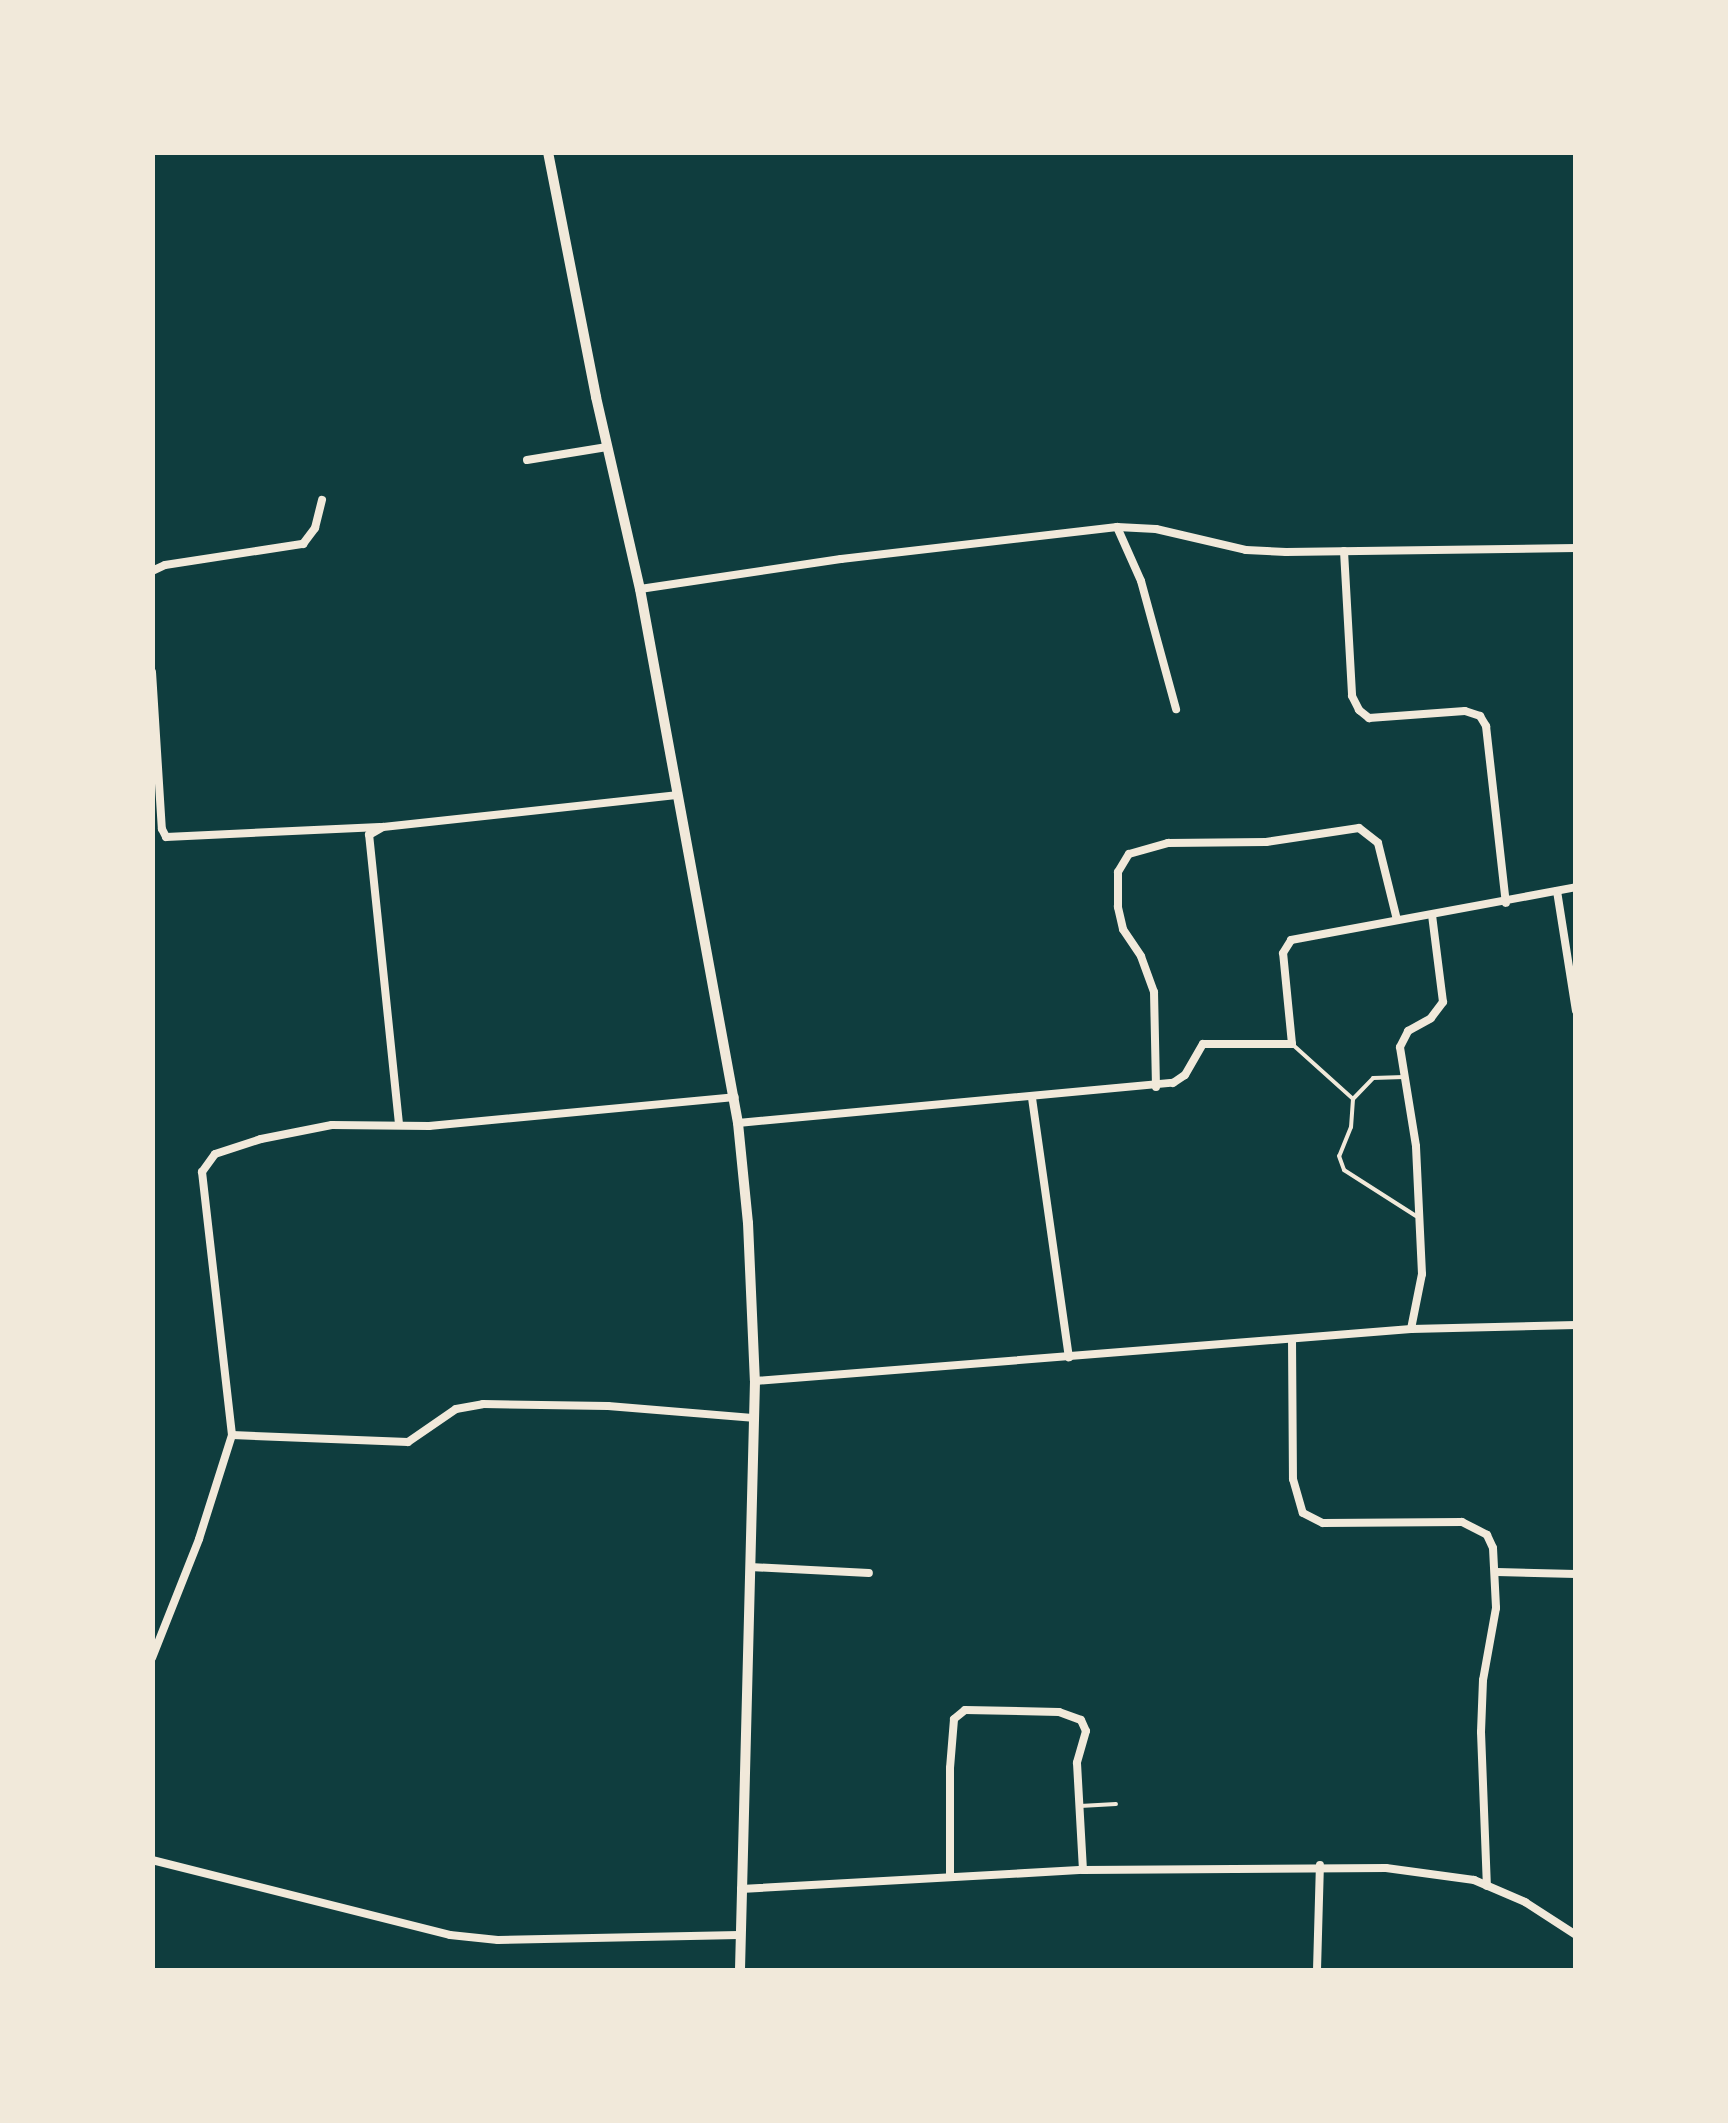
<!DOCTYPE html>
<html>
<head>
<meta charset="utf-8">
<style>
	body { margin:0 }
	#map { position:relative; width:1728px; height:2123px; overflow:hidden; background:#0f3d3e; font-family:"Public Sans",sans-serif }
	div>[style] { position:absolute }
	.service>* { height:4px; margin:-2px; padding:0 2px; transform-origin:2px; border-radius:2px; background:#f1e9da }
	.minor>* { height:8px; margin:-4px; padding:0 4px; transform-origin:4px; border-radius:4px; background:#f1e9da }
	.tertiary>* { height:10px; margin:-5px; padding:0 5px; transform-origin:5px; border-radius:5px; background:#f1e9da }
	span { translate:-50% -50%; white-space:nowrap; text-align:center; line-height:1.15; -webkit-text-stroke:9px #f1e9da; paint-order:stroke }
	.frame { position:absolute; inset:0; border:155px solid #f1e9da; pointer-events:none }
</style>
</head>
<body>
<div id="map">
	<div class="service">
		<i style="left:1292px;top:1044px;width:82px;rotate:42deg"></i>
		<i style="left:1353px;top:1099px;width:29px;rotate:-46deg"></i>
		<i style="left:1373px;top:1078px;width:31px;rotate:-2deg"></i>
		<i style="left:1353px;top:1099px;width:28px;rotate:94deg"></i>
		<i style="left:1351px;top:1127px;width:31px;rotate:112deg"></i>
		<i style="left:1339px;top:1156px;width:15px;rotate:70deg"></i>
		<i style="left:1344px;top:1170px;width:85px;rotate:32.6deg"></i>
		<i style="left:1080px;top:1806px;width:36px;rotate:-3deg"></i>
	</div>
	<div class="minor">
		<i style="left:527px;top:460px;width:81px;rotate:-9.2deg"></i>
		<i style="left:1117px;top:527px;width:59px;rotate:66deg"></i>
		<i style="left:1141px;top:581px;width:133px;rotate:74.7deg"></i>
		<i style="left:1344px;top:551px;width:145px;rotate:86.8deg"></i>
		<i style="left:1352px;top:696px;width:16px;rotate:63deg"></i>
		<i style="left:1359px;top:710px;width:13px;rotate:39deg"></i>
		<i style="left:1369px;top:718px;width:96px;rotate:-4.2deg"></i>
		<i style="left:1465px;top:711px;width:16px;rotate:18deg"></i>
		<i style="left:1480px;top:716px;width:12px;rotate:59deg"></i>
		<i style="left:1486px;top:726px;width:178px;rotate:83.6deg"></i>
		<i style="left:152px;top:571px;width:14px;rotate:-25deg"></i>
		<i style="left:165px;top:565px;width:140px;rotate:-8.7deg"></i>
		<i style="left:303px;top:544px;width:20px;rotate:-53deg"></i>
		<i style="left:315px;top:528px;width:29px;rotate:-76deg"></i>
		<i style="left:640px;top:589px;width:203px;rotate:-8.5deg"></i>
		<i style="left:841px;top:559px;width:278px;rotate:-6.6deg"></i>
		<i style="left:1117px;top:527px;width:39px;rotate:3deg"></i>
		<i style="left:1156px;top:529px;width:92px;rotate:13.1deg"></i>
		<i style="left:1246px;top:550px;width:40px;rotate:2.9deg"></i>
		<i style="left:1286px;top:552px;width:290px;rotate:-0.8deg"></i>
		<i style="left:152px;top:672px;width:157px;rotate:86.4deg"></i>
		<i style="left:162px;top:829px;width:9px;rotate:63deg"></i>
		<i style="left:166px;top:837px;width:214px;rotate:-2.7deg"></i>
		<i style="left:1557px;top:891px;width:121px;rotate:81deg"></i>
		<i style="left:1156px;top:1087px;width:95px;rotate:-91.2deg"></i>
		<i style="left:1154px;top:992px;width:38px;rotate:-110deg"></i>
		<i style="left:1141px;top:956px;width:32px;rotate:-124deg"></i>
		<i style="left:1123px;top:929px;width:23px;rotate:-103deg"></i>
		<i style="left:1118px;top:907px;width:35px;rotate:-90deg"></i>
		<i style="left:1118px;top:872px;width:21px;rotate:-59deg"></i>
		<i style="left:1129px;top:854px;width:41px;rotate:-15.8deg"></i>
		<i style="left:1168px;top:843px;width:98px;rotate:-0.6deg"></i>
		<i style="left:1266px;top:842px;width:94px;rotate:-8.6deg"></i>
		<i style="left:1359px;top:828px;width:24px;rotate:38deg"></i>
		<i style="left:1378px;top:843px;width:79px;rotate:76.1deg"></i>
		<i style="left:1032px;top:1098px;width:262px;rotate:81.9deg"></i>
		<i style="left:738px;top:1123px;width:437px;rotate:-5.3deg"></i>
		<i style="left:1173px;top:1083px;width:14px;rotate:-34deg"></i>
		<i style="left:1185px;top:1075px;width:36px;rotate:-60deg"></i>
		<i style="left:1203px;top:1044px;width:89px"></i>
		<i style="left:1292px;top:1044px;width:91px;rotate:-95.6deg"></i>
		<i style="left:1283px;top:953px;width:15px;rotate:-58deg"></i>
		<i style="left:1291px;top:940px;width:290px;rotate:-10.5deg"></i>
		<i style="left:399px;top:1124px;width:291px;rotate:-95.9deg"></i>
		<i style="left:369px;top:835px;width:16px;rotate:-30deg"></i>
		<i style="left:383px;top:827px;width:295px;rotate:-6.2deg"></i>
		<i style="left:1411px;top:1329px;width:56px;rotate:-78.7deg"></i>
		<i style="left:1422px;top:1274px;width:128px;rotate:-92.7deg"></i>
		<i style="left:1416px;top:1146px;width:100px;rotate:-99.2deg"></i>
		<i style="left:1400px;top:1047px;width:18px;rotate:-63deg"></i>
		<i style="left:1408px;top:1031px;width:26px;rotate:-29deg"></i>
		<i style="left:1431px;top:1018px;width:20px;rotate:-53deg"></i>
		<i style="left:1443px;top:1002px;width:88px;rotate:-97.2deg"></i>
		<i style="left:1292px;top:1339px;width:140px;rotate:89.6deg"></i>
		<i style="left:1293px;top:1479px;width:35px;rotate:74deg"></i>
		<i style="left:1303px;top:1513px;width:22px;rotate:27deg"></i>
		<i style="left:1323px;top:1523px;width:139px;rotate:-0.4deg"></i>
		<i style="left:1462px;top:1522px;width:28px;rotate:27deg"></i>
		<i style="left:1487px;top:1535px;width:14px;rotate:65deg"></i>
		<i style="left:1493px;top:1548px;width:60px;rotate:87.1deg"></i>
		<i style="left:1496px;top:1608px;width:73px;rotate:100.2deg"></i>
		<i style="left:1483px;top:1680px;width:52px;rotate:92.2deg"></i>
		<i style="left:1481px;top:1732px;width:154px;rotate:87.8deg"></i>
		<i style="left:755px;top:1381px;width:658px;rotate:-4.53deg"></i>
		<i style="left:1411px;top:1329px;width:165px;rotate:-1.4deg"></i>
		<i style="left:232px;top:1435px;width:265px;rotate:-96.5deg"></i>
		<i style="left:202px;top:1172px;width:22px;rotate:-54deg"></i>
		<i style="left:215px;top:1154px;width:48px;rotate:-18.1deg"></i>
		<i style="left:261px;top:1139px;width:72px;rotate:-11.2deg"></i>
		<i style="left:332px;top:1125px;width:97px;rotate:0.6deg"></i>
		<i style="left:429px;top:1126px;width:307px;rotate:-5.4deg"></i>
		<i style="left:750px;top:1567px;width:119px;rotate:2.9deg"></i>
		<i style="left:1497px;top:1572px;width:79px;rotate:1.5deg"></i>
		<i style="left:152px;top:1658px;width:128px;rotate:-68.4deg"></i>
		<i style="left:199px;top:1539px;width:109px;rotate:-72.4deg"></i>
		<i style="left:232px;top:1435px;width:176px;rotate:2.3deg"></i>
		<i style="left:408px;top:1442px;width:58px;rotate:-34.5deg"></i>
		<i style="left:456px;top:1409px;width:27px;rotate:-10deg"></i>
		<i style="left:483px;top:1404px;width:125px;rotate:0.9deg"></i>
		<i style="left:608px;top:1406px;width:145px;rotate:4.7deg"></i>
		<i style="left:152px;top:1860px;width:307px;rotate:14.1deg"></i>
		<i style="left:450px;top:1935px;width:48px;rotate:5.9deg"></i>
		<i style="left:498px;top:1940px;width:241px;rotate:-1.2deg"></i>
		<i style="left:950px;top:1875px;width:107px;rotate:-90deg"></i>
		<i style="left:950px;top:1768px;width:49px;rotate:-85.3deg"></i>
		<i style="left:954px;top:1719px;width:14px;rotate:-39deg"></i>
		<i style="left:965px;top:1710px;width:94px;rotate:1.2deg"></i>
		<i style="left:1059px;top:1712px;width:23px;rotate:20deg"></i>
		<i style="left:1081px;top:1720px;width:12px;rotate:66deg"></i>
		<i style="left:1086px;top:1731px;width:33px;rotate:106deg"></i>
		<i style="left:1077px;top:1763px;width:107px;rotate:86.8deg"></i>
		<i style="left:741px;top:1889px;width:343px;rotate:-3.2deg"></i>
		<i style="left:1083px;top:1870px;width:303px;rotate:-0.4deg"></i>
		<i style="left:1386px;top:1868px;width:89px;rotate:7.8deg"></i>
		<i style="left:1474px;top:1880px;width:56px;rotate:23.3deg"></i>
		<i style="left:1525px;top:1902px;width:61px;rotate:32.9deg"></i>
		<i style="left:1317px;top:1970px;width:105px;rotate:-88.4deg"></i>
	</div>
	<div class="tertiary">
		<i style="left:548px;top:152px;width:250px;rotate:78.9deg"></i>
		<i style="left:596px;top:397px;width:197px;rotate:77.1deg"></i>
		<i style="left:640px;top:589px;width:543px;rotate:79.6deg"></i>
		<i style="left:738px;top:1123px;width:100px;rotate:84.3deg"></i>
		<i style="left:748px;top:1223px;width:158px;rotate:87.5deg"></i>
		<i style="left:755px;top:1381px;width:589px;rotate:91.46deg"></i>
	</div>
	<div class="frame"></div>
</div>
</body>
</html>
